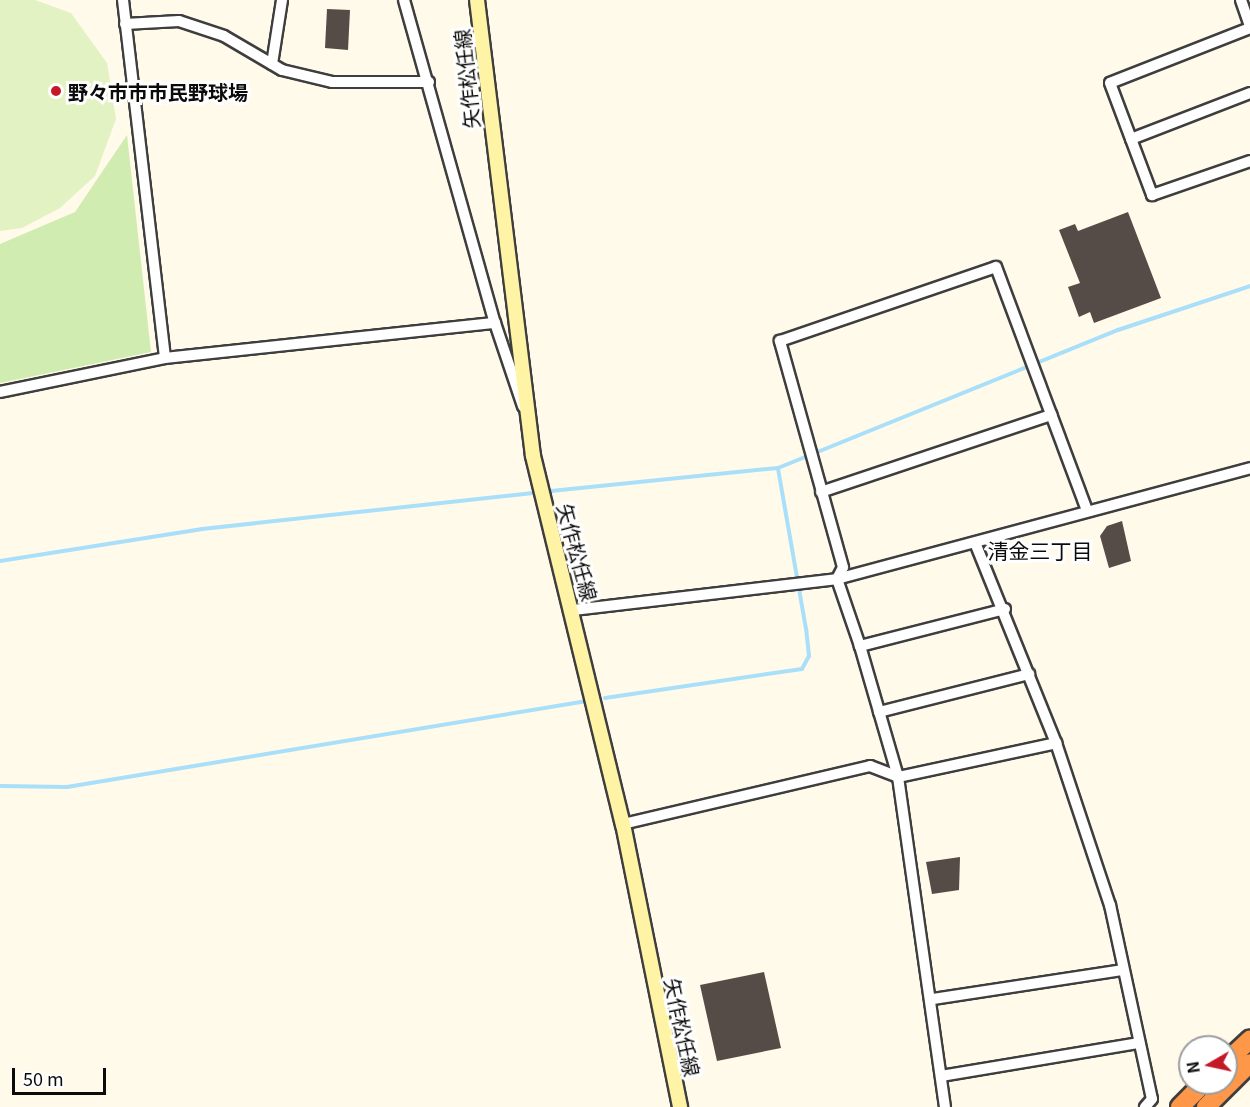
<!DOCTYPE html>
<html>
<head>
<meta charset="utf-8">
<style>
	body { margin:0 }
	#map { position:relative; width:1250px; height:1107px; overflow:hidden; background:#fffaea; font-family:Georgia,"Noto Sans JP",serif }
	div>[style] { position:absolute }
	.green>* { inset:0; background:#d1ecb1 }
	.pitch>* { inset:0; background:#e3f2c3 }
	.stream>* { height:4px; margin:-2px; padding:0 2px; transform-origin:2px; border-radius:2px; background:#aadffa }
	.building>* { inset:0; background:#554c47 }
	.roads { filter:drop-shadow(2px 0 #3e3e3e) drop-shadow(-2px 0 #3e3e3e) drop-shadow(0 2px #3e3e3e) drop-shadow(0 -2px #3e3e3e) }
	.street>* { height:10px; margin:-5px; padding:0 5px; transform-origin:5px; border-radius:5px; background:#fff }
	.secondary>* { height:14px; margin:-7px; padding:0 7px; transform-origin:7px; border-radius:7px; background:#fff3a5 }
	.highway>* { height:18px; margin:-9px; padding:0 9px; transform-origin:9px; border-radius:9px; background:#ff9748 }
	.dots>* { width:16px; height:16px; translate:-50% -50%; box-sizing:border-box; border:3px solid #fff; border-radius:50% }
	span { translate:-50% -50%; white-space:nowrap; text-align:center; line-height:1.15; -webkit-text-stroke:6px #fff; paint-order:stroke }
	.street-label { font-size:20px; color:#0b0b0b }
	.poi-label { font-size:20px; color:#0b0b0b; font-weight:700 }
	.left { translate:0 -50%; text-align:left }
	.neighbourhood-label { font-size:21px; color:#0b0b0b }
	.north { position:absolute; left:1178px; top:1035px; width:60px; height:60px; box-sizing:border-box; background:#fff; border:2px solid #9d9d9d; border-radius:50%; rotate:261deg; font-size:16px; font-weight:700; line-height:24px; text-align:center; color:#0b0b0b }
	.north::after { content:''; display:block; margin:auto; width:21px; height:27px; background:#c41a27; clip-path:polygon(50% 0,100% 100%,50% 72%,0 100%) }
	.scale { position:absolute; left:12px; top:1068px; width:94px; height:27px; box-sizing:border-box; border:3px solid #0b0b0b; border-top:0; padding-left:8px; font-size:18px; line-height:21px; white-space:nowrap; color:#0b0b0b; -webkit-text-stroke:4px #fff; paint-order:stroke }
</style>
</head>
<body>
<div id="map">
	<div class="green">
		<i style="clip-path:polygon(127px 135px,151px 352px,0 383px,0 244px,75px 212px)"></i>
	</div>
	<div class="pitch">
		<i style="clip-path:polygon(0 0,35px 0,71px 13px,107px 63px,116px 119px,95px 176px,60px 208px,22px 228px,0 231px)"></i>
	</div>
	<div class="stream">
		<i style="left:551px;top:491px;width:228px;rotate:-5.8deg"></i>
		<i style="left:778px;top:468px;width:367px;rotate:-22.1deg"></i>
		<i style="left:1118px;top:330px;width:139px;rotate:-18.4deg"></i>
		<i style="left:0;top:561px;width:205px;rotate:-9deg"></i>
		<i style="left:202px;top:529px;width:331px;rotate:-6.2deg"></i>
		<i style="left:605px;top:698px;width:199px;rotate:-8.4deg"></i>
		<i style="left:802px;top:669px;width:15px;rotate:-62deg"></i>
		<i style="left:809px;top:656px;width:27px;rotate:-96deg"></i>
		<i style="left:806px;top:629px;width:163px;rotate:-99.9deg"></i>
		<i style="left:0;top:786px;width:67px;rotate:0.9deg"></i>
		<i style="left:67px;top:787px;width:527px;rotate:-9.39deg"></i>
	</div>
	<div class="building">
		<i style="clip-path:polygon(327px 9px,350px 10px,348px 50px,325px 48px)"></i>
		<i style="clip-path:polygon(1128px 212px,1161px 298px,1094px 323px,1090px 312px,1079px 317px,1068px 287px,1080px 283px,1059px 230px,1075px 224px,1078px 231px)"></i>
		<i style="clip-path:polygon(1122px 521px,1131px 561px,1109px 568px,1100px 536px,1107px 526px)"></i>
		<i style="clip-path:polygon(960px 857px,959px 890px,932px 894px,926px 862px)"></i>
		<i style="clip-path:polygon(764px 972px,781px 1048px,717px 1061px,700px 985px)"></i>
	</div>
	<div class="roads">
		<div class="street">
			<i style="left:123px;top:0;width:360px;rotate:83.3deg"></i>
			<i style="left:404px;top:0;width:336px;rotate:74.3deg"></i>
			<i style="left:1241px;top:0;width:28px;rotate:71deg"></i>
			<i style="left:125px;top:24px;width:54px;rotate:-3.2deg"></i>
			<i style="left:179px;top:21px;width:47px;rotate:18.4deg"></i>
			<i style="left:224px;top:36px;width:67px;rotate:30.4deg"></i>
			<i style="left:282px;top:70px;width:51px;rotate:13.5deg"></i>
			<i style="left:332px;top:82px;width:97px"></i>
			<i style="left:1250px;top:28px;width:150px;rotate:158.6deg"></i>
			<i style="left:1110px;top:83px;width:120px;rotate:69.4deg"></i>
			<i style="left:1152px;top:195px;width:104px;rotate:-19.1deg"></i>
			<i style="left:272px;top:64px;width:65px;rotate:-81.1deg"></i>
			<i style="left:1131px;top:139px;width:128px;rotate:-21.1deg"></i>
			<i style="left:0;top:392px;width:168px;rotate:-11.6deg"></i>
			<i style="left:165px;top:358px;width:332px;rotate:-6.1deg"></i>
			<i style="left:495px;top:323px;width:88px;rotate:71.4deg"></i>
			<i style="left:821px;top:492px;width:243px;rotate:-18.5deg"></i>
			<i style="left:1005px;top:609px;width:150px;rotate:165.7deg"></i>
			<i style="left:860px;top:646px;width:71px;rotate:-108.9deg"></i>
			<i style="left:837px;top:579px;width:13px;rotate:-63deg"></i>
			<i style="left:843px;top:567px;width:235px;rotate:-105.6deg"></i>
			<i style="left:780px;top:341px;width:228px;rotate:-18.9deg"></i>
			<i style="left:996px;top:267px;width:259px;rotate:69.5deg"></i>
			<i style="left:574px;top:610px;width:265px;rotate:-6.7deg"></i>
			<i style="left:837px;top:579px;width:428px;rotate:-15deg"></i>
			<i style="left:860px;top:646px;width:136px;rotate:73.8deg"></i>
			<i style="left:898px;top:777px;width:333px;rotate:81.9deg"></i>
			<i style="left:879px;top:712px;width:155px;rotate:-14.2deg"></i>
			<i style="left:1056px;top:743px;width:171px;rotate:71.6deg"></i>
			<i style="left:1110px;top:905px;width:198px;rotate:77.8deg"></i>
			<i style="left:1152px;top:1099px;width:11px;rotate:131deg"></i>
			<i style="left:623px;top:824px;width:254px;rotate:-13.2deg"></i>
			<i style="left:870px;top:766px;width:30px;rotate:21deg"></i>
			<i style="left:898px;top:777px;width:162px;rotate:-12.1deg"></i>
			<i style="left:1056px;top:743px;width:216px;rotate:-112deg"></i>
			<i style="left:933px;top:999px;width:191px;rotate:-8.7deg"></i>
			<i style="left:941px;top:1076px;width:201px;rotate:-9.5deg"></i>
		</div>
		<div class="secondary">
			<i style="left:477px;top:0;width:459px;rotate:83deg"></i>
			<i style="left:533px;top:456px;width:379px;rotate:76.3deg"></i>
			<i style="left:623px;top:824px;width:289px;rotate:78.6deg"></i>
		</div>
		<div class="highway">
			<i style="left:1226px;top:1062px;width:33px;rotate:-43deg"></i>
			<i style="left:1180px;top:1107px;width:34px;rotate:-45deg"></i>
			<i style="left:1206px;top:1107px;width:62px;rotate:-45deg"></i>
		</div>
	</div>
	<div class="dots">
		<i style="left:56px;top:91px;background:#c41a27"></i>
	</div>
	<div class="street-label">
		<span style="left:466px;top:79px;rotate:-96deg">矢作松任線</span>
		<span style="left:578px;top:552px;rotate:75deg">矢作松任線</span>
		<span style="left:683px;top:1027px;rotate:78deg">矢作松任線</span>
	</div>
	<div class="poi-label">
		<span class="left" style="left:68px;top:91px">野々市市市民野球場</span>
	</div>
	<div class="neighbourhood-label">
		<span style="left:1040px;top:550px">清金三丁目</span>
	</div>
	<div class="north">N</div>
	<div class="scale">50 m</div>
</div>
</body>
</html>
